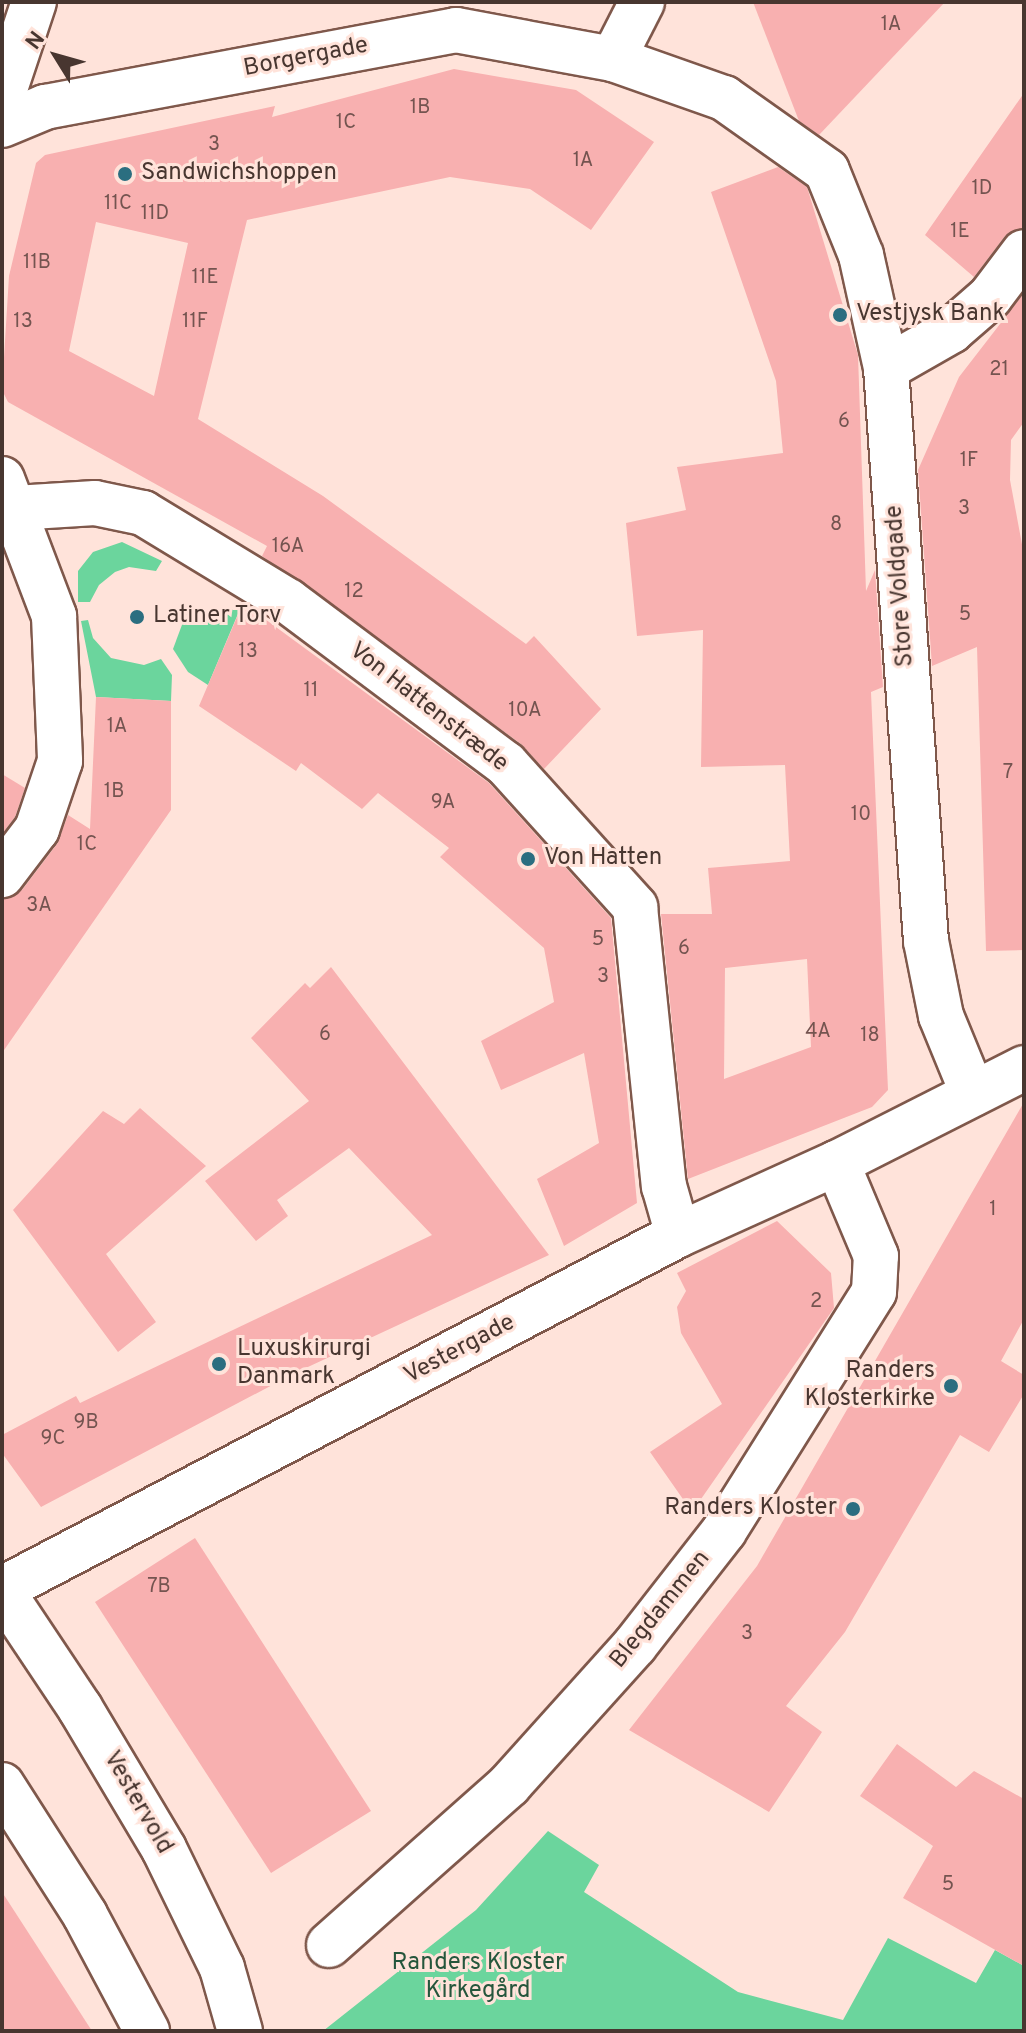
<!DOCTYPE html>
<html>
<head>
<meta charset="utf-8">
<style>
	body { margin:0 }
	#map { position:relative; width:1026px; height:2033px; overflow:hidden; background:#ffe3da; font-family:Overpass,sans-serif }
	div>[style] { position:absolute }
	.green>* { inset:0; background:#6bd59d }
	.building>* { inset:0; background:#f8b0b0 }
	.roads { filter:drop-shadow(2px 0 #7f584b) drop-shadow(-2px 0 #7f584b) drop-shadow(0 2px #7f584b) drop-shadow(0 -2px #7f584b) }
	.street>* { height:44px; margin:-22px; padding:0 22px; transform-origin:22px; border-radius:22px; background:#fff }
	.secondary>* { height:44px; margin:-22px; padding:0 22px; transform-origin:22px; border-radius:22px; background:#fff }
	.dots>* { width:22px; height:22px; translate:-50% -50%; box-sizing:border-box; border:4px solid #ffe3da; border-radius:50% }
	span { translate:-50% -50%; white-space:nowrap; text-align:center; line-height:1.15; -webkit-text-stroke:6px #ffe3da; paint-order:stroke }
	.number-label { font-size:20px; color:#745450 }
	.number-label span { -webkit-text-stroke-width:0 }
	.street-label { font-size:24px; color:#483630 }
	.poi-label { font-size:24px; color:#483630 }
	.left { translate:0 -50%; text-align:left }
	.right { translate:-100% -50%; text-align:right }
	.park-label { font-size:24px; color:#25563c }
	.frame { position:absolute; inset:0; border:4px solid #483630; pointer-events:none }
	.north { position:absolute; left:16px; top:16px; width:80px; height:80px; -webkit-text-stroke:6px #ffe3da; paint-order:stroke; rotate:307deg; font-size:22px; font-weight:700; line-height:32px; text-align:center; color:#483630 }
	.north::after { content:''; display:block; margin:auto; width:28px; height:36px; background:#483630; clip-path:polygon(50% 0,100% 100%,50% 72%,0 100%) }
</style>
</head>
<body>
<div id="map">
	<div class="green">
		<i style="clip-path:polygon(122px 542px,162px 561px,156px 571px,129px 567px,115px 572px,99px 585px,90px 602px,78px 602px,78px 571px,93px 552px)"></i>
		<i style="clip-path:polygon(240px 609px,208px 685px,188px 672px,173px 649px,186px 614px)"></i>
		<i style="clip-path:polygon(88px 620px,93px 638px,111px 658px,144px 665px,161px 659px,172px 675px,171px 701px,96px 697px,81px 621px)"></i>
		<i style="clip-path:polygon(548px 1831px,599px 1865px,584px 1892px,738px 1992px,843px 2020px,888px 1938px,976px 1983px,995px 1950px,1024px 1966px,1024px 2031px,323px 2031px,476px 1910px)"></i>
	</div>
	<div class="building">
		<i style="clip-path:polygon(753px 2px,945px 2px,819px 135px,799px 121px)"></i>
		<i style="clip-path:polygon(evenodd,454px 69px,576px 90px,654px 142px,591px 230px,530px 189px,450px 177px,247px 220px,198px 419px,323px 496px,526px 644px,534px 636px,601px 709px,544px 769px,521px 744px,262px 556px,267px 546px,8px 402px,2px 390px,9px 276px,36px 163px,45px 155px,275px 106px,272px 117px,454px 69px,96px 222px,188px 243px,154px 396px,69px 351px,96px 222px)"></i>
		<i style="clip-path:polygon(1024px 93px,1024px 228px,1005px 236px,974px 277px,925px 235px)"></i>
		<i style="clip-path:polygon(evenodd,778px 167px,807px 187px,858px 355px,866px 591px,875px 570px,883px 687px,871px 692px,888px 1090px,872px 1107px,688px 1179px,661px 914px,712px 914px,708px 868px,790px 861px,785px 765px,701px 767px,703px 630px,637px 636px,626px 523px,686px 510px,677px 467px,783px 453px,776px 381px,711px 192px,778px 167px,807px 959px,811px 1047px,724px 1079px,725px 968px,807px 959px)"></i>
		<i style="clip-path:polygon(1024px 293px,1024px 422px,1011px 440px,1010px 480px,1024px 555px,1024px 950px,986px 951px,977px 647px,932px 666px,918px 470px,959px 377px)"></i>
		<i style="clip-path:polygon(243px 603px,489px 783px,611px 918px,637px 1203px,564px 1246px,537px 1179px,599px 1143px,584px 1053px,501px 1090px,481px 1041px,554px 1002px,544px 948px,440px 857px,449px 848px,378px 793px,362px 809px,301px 763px,296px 771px,199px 706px)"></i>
		<i style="clip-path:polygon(96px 697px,171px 701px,171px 810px,2px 1053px,2px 899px,22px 890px,57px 844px,68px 815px,90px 829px)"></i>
		<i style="clip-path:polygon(2px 774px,25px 788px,15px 817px,2px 834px)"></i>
		<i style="clip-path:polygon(331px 967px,549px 1255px,295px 1373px,41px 1507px,2px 1453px,2px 1435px,76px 1396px,80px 1403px,432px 1235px,349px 1148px,277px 1200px,288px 1216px,256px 1241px,205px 1181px,309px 1101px,251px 1038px,305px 983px,310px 988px)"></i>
		<i style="clip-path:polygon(1024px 1102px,1024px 1319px,1001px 1361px,1024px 1375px,1024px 1394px,989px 1452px,960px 1435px,845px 1632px,786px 1706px,822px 1732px,769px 1812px,629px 1730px,757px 1566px)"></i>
		<i style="clip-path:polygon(140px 1108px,206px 1166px,106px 1254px,156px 1322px,118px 1352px,13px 1210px,103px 1111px,124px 1124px)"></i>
		<i style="clip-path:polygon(777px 1221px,831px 1273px,834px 1308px,692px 1512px,650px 1452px,722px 1404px,681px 1333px,677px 1307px,686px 1291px,677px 1273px)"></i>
		<i style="clip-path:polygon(195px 1538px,371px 1811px,271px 1873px,95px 1602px)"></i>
		<i style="clip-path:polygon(897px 1744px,956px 1787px,974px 1771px,1024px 1799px,1024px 1966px,903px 1898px,933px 1846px,860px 1796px)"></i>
		<i style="clip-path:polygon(2px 1892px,92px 2031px,2px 2031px)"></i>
	</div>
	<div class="roads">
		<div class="street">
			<i style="left:613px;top:59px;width:64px;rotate:-63deg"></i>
			<i style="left:2px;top:98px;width:101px;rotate:-71.6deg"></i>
			<i style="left:2px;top:125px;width:47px;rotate:-22.7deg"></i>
			<i style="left:45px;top:107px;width:418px;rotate:-10.6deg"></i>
			<i style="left:456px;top:30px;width:160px;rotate:10.5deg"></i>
			<i style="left:613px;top:59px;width:118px;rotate:19.4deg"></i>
			<i style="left:724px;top:98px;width:126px;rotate:35.3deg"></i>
			<i style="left:827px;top:171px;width:91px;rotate:68deg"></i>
			<i style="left:861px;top:255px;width:116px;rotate:77.5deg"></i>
			<i style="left:886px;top:368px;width:574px;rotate:86.01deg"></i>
			<i style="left:926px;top:941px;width:76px;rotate:78.7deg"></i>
			<i style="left:941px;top:1016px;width:84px;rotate:67.7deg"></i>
			<i style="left:886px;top:368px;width:75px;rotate:-29.6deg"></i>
			<i style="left:951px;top:331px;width:52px;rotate:-41.1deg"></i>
			<i style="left:990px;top:297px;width:56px;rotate:-52.9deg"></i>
			<i style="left:2px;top:479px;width:147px;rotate:69.2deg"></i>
			<i style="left:54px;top:616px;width:145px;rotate:87.6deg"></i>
			<i style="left:60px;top:761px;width:72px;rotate:108.7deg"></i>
			<i style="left:37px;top:829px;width:58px;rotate:127.3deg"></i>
			<i style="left:15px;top:508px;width:80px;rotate:-3.6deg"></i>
			<i style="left:95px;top:503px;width:49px;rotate:11.8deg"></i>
			<i style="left:143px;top:513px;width:170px;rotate:31.3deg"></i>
			<i style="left:288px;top:601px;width:272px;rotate:36.8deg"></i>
			<i style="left:506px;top:764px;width:193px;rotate:47.9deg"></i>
			<i style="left:635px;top:907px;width:281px;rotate:84.1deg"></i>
			<i style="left:664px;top:1186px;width:51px;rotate:74.1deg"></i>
			<i style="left:2px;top:1589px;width:763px;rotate:-27.64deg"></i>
			<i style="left:678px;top:1235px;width:175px;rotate:-24.4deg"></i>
			<i style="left:837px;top:1163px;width:210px;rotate:-26.9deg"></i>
			<i style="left:329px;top:1945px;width:241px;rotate:-41.6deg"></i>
			<i style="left:509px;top:1785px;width:188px;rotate:-48deg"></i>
			<i style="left:635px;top:1645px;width:145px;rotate:-52deg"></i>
			<i style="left:724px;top:1531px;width:282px;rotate:-57.9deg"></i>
			<i style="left:874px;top:1292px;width:36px;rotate:-87deg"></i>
			<i style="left:876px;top:1256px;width:101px;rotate:-112.8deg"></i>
		</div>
		<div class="secondary">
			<i style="left:2px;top:1591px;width:141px;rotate:56.3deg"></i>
			<i style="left:80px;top:1708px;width:164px;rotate:59.2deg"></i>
			<i style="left:164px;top:1849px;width:132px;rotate:64deg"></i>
			<i style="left:222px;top:1968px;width:66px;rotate:74.1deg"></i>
			<i style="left:2px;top:1785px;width:154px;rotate:57.4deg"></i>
			<i style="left:85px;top:1915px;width:132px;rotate:61.9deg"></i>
		</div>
	</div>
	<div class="dots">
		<i style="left:125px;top:174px;background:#2b6e80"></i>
		<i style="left:840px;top:315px;background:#2b6e80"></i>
		<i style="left:137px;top:617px;background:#2b6e80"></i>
		<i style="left:528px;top:859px;background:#2b6e80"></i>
		<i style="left:219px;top:1364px;background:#2b6e80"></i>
		<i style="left:951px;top:1386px;background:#2b6e80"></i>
		<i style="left:853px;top:1509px;background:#2b6e80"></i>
	</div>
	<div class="number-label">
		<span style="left:891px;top:25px">1A</span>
		<span style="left:420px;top:108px">1B</span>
		<span style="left:346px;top:123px">1C</span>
		<span style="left:214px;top:145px">3</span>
		<span style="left:583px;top:161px">1A</span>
		<span style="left:982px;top:189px">1D</span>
		<span style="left:118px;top:204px">11C</span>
		<span style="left:155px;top:214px">11D</span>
		<span style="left:960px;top:232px">1E</span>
		<span style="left:37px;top:263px">11B</span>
		<span style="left:205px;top:278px">11E</span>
		<span style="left:23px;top:322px">13</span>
		<span style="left:195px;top:322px">11F</span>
		<span style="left:999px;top:370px">21</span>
		<span style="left:844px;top:422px">6</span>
		<span style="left:969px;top:461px">1F</span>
		<span style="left:964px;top:509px">3</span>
		<span style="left:836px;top:525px">8</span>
		<span style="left:288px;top:547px">16A</span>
		<span style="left:354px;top:592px">12</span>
		<span style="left:965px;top:615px">5</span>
		<span style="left:248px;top:652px">13</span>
		<span style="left:311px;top:691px">11</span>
		<span style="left:525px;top:711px">10A</span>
		<span style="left:117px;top:727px">1A</span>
		<span style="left:1008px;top:773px">7</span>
		<span style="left:114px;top:792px">1B</span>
		<span style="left:443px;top:803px">9A</span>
		<span style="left:861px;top:815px">10</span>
		<span style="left:87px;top:845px">1C</span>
		<span style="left:39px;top:906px">3A</span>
		<span style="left:598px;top:940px">5</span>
		<span style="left:684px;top:949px">6</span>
		<span style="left:603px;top:977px">3</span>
		<span style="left:818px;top:1032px">4A</span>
		<span style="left:325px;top:1035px">6</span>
		<span style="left:870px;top:1036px">18</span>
		<span style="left:993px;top:1210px">1</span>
		<span style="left:816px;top:1302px">2</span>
		<span style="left:86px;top:1423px">9B</span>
		<span style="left:53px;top:1439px">9C</span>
		<span style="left:159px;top:1587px">7B</span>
		<span style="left:747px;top:1634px">3</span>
		<span style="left:948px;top:1885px">5</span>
	</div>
	<div class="street-label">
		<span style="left:306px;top:58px;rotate:-11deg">Borgergade</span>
		<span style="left:901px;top:586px;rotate:-94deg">Store Voldgade</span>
		<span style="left:428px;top:708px;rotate:38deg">Von Hattenstræde</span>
		<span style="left:460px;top:1350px;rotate:-28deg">Vestergade</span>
		<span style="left:661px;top:1610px;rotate:-51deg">Blegdammen</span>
		<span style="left:137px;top:1803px;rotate:60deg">Vestervold</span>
	</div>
	<div class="poi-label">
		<span class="left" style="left:141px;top:174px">Sandwichshoppen</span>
		<span class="left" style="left:856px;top:315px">Vestjysk Bank</span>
		<span class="left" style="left:153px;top:617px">Latiner Torv</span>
		<span class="left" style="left:544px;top:859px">Von Hatten</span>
		<span class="left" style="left:237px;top:1364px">Luxuskirurgi<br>Danmark</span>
		<span class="right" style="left:935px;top:1386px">Randers<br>Klosterkirke</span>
		<span class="right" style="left:837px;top:1509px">Randers Kloster</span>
	</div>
	<div class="park-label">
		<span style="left:478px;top:1978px">Randers Kloster<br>Kirkegård</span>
	</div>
	<div class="frame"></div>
	<div class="north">N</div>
</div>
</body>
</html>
